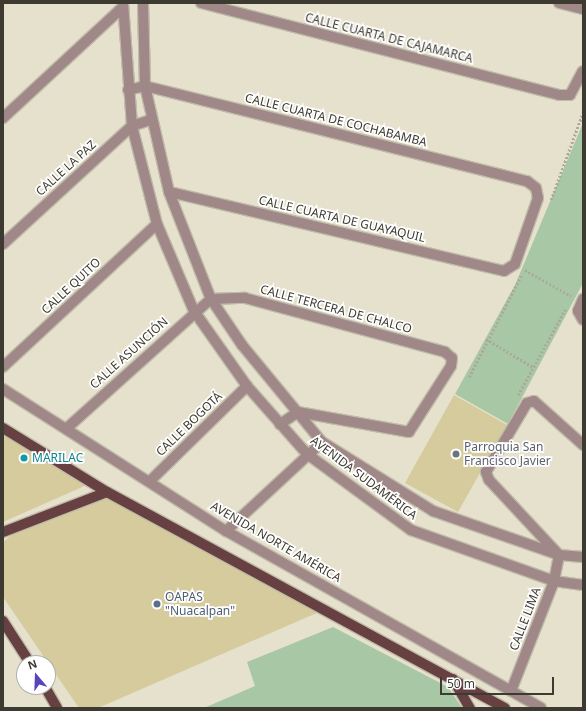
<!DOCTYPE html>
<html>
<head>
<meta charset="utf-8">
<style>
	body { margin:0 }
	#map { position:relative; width:586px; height:711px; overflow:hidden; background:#e5e1cc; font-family:"Noto Sans",sans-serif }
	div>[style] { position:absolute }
	.green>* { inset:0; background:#a8c8a5 }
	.building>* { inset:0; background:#d5cb9c }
	.path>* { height:2.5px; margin-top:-1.25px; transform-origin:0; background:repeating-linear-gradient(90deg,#aca998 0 2px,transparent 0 4px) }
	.roads { filter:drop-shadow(1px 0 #c0bcaa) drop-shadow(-1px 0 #c0bcaa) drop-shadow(0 1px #c0bcaa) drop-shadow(0 -1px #c0bcaa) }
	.minor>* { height:10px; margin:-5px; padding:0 5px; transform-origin:5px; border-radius:5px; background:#a08888 }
	.major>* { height:10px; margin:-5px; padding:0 5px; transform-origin:5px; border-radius:5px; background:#674041 }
	.dots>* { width:11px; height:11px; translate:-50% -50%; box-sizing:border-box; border:2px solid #fff; border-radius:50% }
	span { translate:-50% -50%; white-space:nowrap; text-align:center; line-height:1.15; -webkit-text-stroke:3.5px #fff; paint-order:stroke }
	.street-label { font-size:12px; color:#3c3a31 }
	.worship-label { font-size:12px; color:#5b616d }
	.left { translate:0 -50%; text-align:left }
	.culture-label { font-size:12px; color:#0d838f }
	.service-label { font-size:12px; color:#4e5e75 }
	.frame { position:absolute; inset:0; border:4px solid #3c3a31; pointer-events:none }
	.north { position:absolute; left:16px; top:655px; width:40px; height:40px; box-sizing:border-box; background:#fff; border:1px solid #b1b0ad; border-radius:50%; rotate:341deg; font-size:11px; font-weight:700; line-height:16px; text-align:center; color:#3c3a31 }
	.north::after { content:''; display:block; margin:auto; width:14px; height:18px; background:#5645bd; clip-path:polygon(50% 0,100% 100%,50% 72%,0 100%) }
	.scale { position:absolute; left:440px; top:677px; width:114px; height:18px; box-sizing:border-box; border:2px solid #3c3a31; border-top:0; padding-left:5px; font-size:12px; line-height:14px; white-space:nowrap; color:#3c3a31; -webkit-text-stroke:3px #fff; paint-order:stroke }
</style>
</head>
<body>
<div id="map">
	<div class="green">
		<i style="clip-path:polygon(583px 123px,583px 283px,508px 424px,455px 394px,515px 285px)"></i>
		<i style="clip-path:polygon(333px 627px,448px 687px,462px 708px,204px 708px,255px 686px,247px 662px)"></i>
	</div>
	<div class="building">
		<i style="clip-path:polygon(454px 395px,507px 425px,458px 512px,405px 483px)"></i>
		<i style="clip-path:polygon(3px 433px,89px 484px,3px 522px)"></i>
		<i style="clip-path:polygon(108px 497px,319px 612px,98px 708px,79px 708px,3px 597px,3px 542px,16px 532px)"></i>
	</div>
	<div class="path">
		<i style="left:551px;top:200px;width:94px;rotate:-70deg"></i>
		<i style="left:525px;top:270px;width:53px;rotate:29.5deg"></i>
		<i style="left:486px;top:339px;width:55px;rotate:30.8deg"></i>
		<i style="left:469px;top:377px;width:114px;rotate:-62.8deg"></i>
		<i style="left:518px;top:395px;width:99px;rotate:-61.1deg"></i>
	</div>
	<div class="roads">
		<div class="minor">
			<i style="left:123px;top:3px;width:123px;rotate:85.8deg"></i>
			<i style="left:132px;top:126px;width:101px;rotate:75.7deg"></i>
			<i style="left:157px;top:224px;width:95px;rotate:67deg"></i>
			<i style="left:194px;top:311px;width:92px;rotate:54.8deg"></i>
			<i style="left:247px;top:386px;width:91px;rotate:48.6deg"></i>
			<i style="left:307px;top:454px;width:129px;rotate:36.2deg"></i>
			<i style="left:411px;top:530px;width:152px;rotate:19.6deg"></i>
			<i style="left:554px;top:581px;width:29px;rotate:8deg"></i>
			<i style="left:143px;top:3px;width:83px;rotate:88.6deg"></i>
			<i style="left:145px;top:86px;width:109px;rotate:77.2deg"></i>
			<i style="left:169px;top:192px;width:115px;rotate:68.6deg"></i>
			<i style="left:211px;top:299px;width:55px;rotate:56deg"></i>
			<i style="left:242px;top:345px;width:126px;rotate:50.5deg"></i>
			<i style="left:322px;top:442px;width:131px;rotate:31.9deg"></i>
			<i style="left:433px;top:511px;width:133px;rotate:19.2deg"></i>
			<i style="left:559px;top:555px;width:24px;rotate:5deg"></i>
			<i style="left:201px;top:3px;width:370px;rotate:14.4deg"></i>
			<i style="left:559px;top:95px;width:11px"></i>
			<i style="left:570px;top:95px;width:27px;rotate:-62deg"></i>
			<i style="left:559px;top:3px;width:25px;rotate:14deg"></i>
			<i style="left:128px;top:90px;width:17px;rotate:-13deg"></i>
			<i style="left:145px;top:86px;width:394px;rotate:14deg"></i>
			<i style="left:527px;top:181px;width:11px;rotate:38deg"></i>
			<i style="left:536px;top:188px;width:10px;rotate:79deg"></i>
			<i style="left:538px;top:198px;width:70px;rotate:109.2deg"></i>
			<i style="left:515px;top:264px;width:13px;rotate:148deg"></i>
			<i style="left:504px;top:271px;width:344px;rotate:-166.7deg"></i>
			<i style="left:3px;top:118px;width:163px;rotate:-42.8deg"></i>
			<i style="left:3px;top:244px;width:175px;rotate:-42.5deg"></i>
			<i style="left:132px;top:126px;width:20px;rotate:-18deg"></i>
			<i style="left:583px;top:299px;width:13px;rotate:113deg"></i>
			<i style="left:578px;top:311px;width:10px;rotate:61deg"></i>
			<i style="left:3px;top:367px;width:210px;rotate:-42.9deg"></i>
			<i style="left:3px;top:389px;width:264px;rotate:32.5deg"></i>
			<i style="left:226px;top:531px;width:361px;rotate:29.3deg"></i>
			<i style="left:67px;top:428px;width:193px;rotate:-41.9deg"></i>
			<i style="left:211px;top:299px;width:34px;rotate:-2deg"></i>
			<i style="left:245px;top:298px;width:207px;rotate:15.1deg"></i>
			<i style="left:445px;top:352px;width:9px;rotate:41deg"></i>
			<i style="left:452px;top:358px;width:8px;rotate:97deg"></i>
			<i style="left:451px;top:366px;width:78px;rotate:122.5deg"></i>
			<i style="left:409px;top:432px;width:113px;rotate:-169.8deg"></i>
			<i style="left:298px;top:412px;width:22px;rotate:146deg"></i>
			<i style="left:150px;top:481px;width:136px;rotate:-44.4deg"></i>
			<i style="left:226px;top:531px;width:131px;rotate:-42.8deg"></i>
			<i style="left:511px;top:691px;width:118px;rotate:-68.6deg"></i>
			<i style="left:554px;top:581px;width:26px;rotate:-79deg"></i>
			<i style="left:559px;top:555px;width:103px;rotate:-133deg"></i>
			<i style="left:489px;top:480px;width:9px;rotate:-111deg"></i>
			<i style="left:486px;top:472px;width:80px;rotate:-59.3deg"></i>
			<i style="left:527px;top:403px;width:7px;rotate:-16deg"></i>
			<i style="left:534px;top:401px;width:66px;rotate:41.9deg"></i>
		</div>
		<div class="major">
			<i style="left:3px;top:428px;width:122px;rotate:31.6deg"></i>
			<i style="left:107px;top:492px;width:453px;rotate:28.5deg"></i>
			<i style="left:3px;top:532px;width:111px;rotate:-21deg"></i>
			<i style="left:3px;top:621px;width:50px;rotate:57.3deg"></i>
			<i style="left:453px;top:679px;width:34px;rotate:60deg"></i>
			<i style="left:45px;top:687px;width:24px;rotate:60deg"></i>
		</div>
	</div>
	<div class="dots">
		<i style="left:456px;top:454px;background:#6b7280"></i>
		<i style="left:24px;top:458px;background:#0f9aa8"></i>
		<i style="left:157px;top:604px;background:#5c6f8a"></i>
	</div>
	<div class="street-label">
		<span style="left:389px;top:38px;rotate:14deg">CALLE CUARTA DE CAJAMARCA</span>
		<span style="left:336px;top:120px;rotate:14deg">CALLE CUARTA DE COCHABAMBA</span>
		<span style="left:66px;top:168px;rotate:-42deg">CALLE LA PAZ</span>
		<span style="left:342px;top:219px;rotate:13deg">CALLE CUARTA DE GUAYAQUIL</span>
		<span style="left:71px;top:286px;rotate:-43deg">CALLE QUITO</span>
		<span style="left:336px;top:309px;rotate:15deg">CALLE TERCERA DE CHALCO</span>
		<span style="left:129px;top:353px;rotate:-42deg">CALLE ASUNCIÓN</span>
		<span style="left:189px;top:424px;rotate:-44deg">CALLE BOGOTÁ</span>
		<span style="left:364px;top:478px;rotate:37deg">AVENIDA SUDAMÉRICA</span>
		<span style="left:276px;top:542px;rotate:30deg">AVENIDA NORTE AMÉRICA</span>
		<span style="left:525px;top:619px;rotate:-69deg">CALLE LIMA</span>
	</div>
	<div class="worship-label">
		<span class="left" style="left:464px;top:454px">Parroquia San<br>Francisco Javier</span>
	</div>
	<div class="culture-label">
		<span class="left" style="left:32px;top:458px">MARILAC</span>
	</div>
	<div class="service-label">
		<span class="left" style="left:165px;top:604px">OAPAS<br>"Nuacalpan"</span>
	</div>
	<div class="frame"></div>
	<div class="north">N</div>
	<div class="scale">50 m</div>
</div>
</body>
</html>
